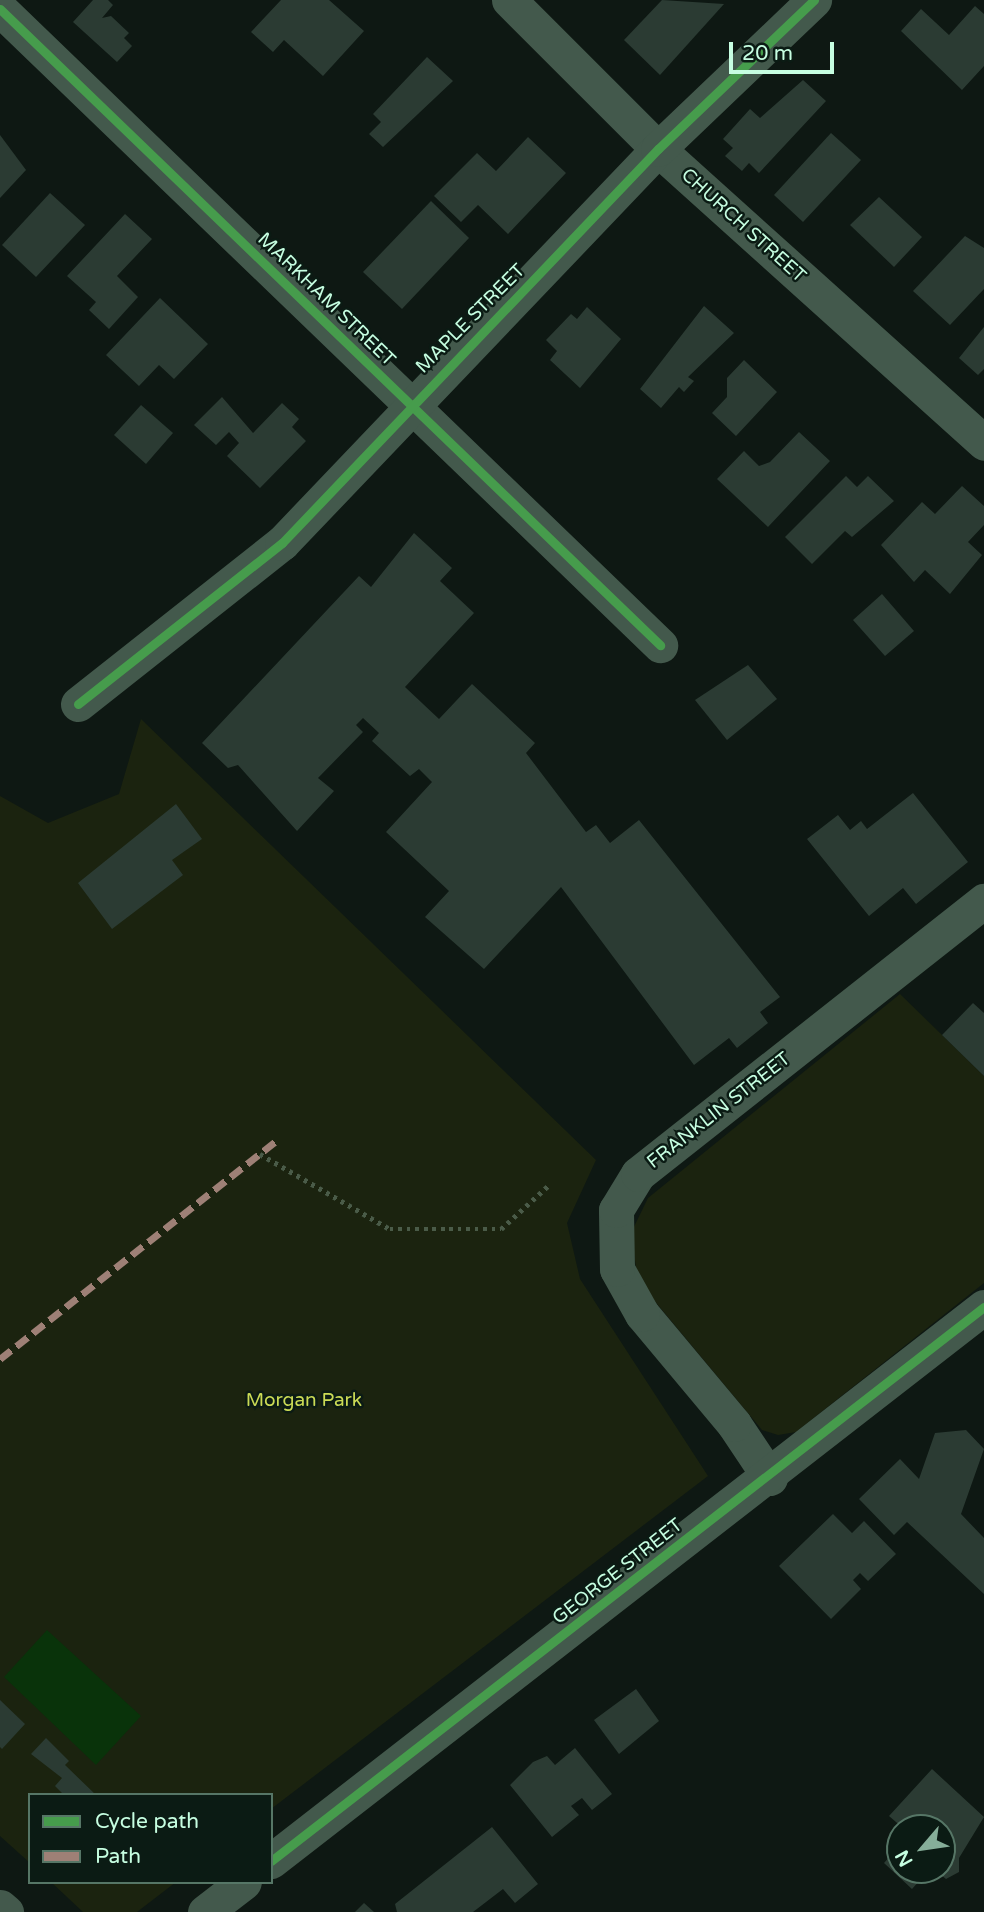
<!DOCTYPE html>
<html>
<head>
<meta charset="utf-8">
<style>
	body { margin:0 }
	#map { position:relative; width:984px; height:1912px; overflow:hidden; background:#0e1813; font-family:"Varela Round",sans-serif }
	div>[style] { position:absolute }
	.green>* { inset:0; background:#1b230f }
	.water>* { inset:0; background:#09330a }
	.building>* { inset:0; background:#2b3b33 }
	.path>* { height:4.5px; margin-top:-2.25px; transform-origin:0; background:repeating-linear-gradient(90deg,#4a5b48 0 3.5px,transparent 0 8.5px) }
	.minor>* { height:35px; margin:-17.5px; padding:0 17.5px; transform-origin:17.5px; border-radius:17.5px; background:#43594c }
	.quiet>* { height:7px; margin-top:-3.5px; transform-origin:0; background:repeating-linear-gradient(90deg,#9e8076 0 14px,transparent 0 21px) }
	.cycleway>* { height:9px; margin:-4.5px; padding:0 4.5px; transform-origin:4.5px; border-radius:4.5px; background:#469c4c }
	span { translate:-50% -50%; white-space:nowrap; text-align:center; line-height:1.15; -webkit-text-stroke:5px #0b1b14; paint-order:stroke }
	.street-label { font-size:19px; color:#c6fee1 }
	.park-label { font-size:19px; color:#cbdb55 }
	.legend { position:absolute; left:28px; top:1793px; width:245px; height:91px; box-sizing:border-box; background:#0b1b14; border:2px solid #567666; margin:0; padding:9px 12px; list-style:none; font-size:21px; color:#c6fee1 }
	.legend li { display:flex; align-items:center; gap:14px; height:35px }
	.legend b { width:35px; border:2px solid #567666 }
	.north { position:absolute; left:886px; top:1814px; width:70px; height:70px; box-sizing:border-box; background:#0b1b14; border:2px solid #567666; border-radius:50%; rotate:241deg; font-size:19px; font-weight:700; line-height:28px; text-align:center; color:#c6fee1 }
	.north::after { content:''; display:block; margin:auto; width:24px; height:32px; background:#86ae99; clip-path:polygon(50% 0,100% 100%,50% 72%,0 100%) }
	.scale { position:absolute; left:729px; top:42px; width:105px; height:32px; box-sizing:border-box; border:4px solid #c6fee1; border-top:0; padding-left:9px; font-size:21px; line-height:24px; white-space:nowrap; color:#c6fee1; -webkit-text-stroke:5px #0b1b14; paint-order:stroke }
</style>
</head>
<body>
<div id="map">
	<div class="green">
		<i style="clip-path:polygon(141px 719px,596px 1160px,567px 1223px,580px 1279px,708px 1476px,271px 1809px,271px 1795px,30px 1795px,30px 1863px,0 1836px,0 796px,48px 823px,119px 794px)"></i>
		<i style="clip-path:polygon(900px 994px,984px 1076px,984px 1283px,796px 1432px,778px 1435px,762px 1430px,638px 1281px,631px 1233px,648px 1198px)"></i>
		<i style="clip-path:polygon(51px 1882px,176px 1882px,137px 1912px,83px 1912px)"></i>
	</div>
	<div class="water">
		<i style="clip-path:polygon(47px 1630px,141px 1716px,96px 1765px,4px 1677px)"></i>
	</div>
	<div class="building">
		<i style="clip-path:polygon(93px 0,108px 0,113px 5px,102px 18px,111px 16px,129px 33px,124px 38px,132px 46px,117px 62px,73px 22px)"></i>
		<i style="clip-path:polygon(281px 0,329px 0,364px 31px,323px 76px,284px 40px,273px 52px,251px 32px)"></i>
		<i style="clip-path:polygon(662px 0,724px 4px,660px 75px,624px 40px)"></i>
		<i style="clip-path:polygon(975px 6px,984px 14px,984px 66px,962px 90px,901px 31px,921px 9px,949px 35px)"></i>
		<i style="clip-path:polygon(427px 57px,453px 81px,383px 147px,369px 134px,381px 122px,373px 114px)"></i>
		<i style="clip-path:polygon(803px 80px,826px 101px,759px 173px,749px 163px,742px 171px,725px 156px,733px 148px,723px 139px,750px 109px,760px 118px)"></i>
		<i style="clip-path:polygon(831px 133px,861px 160px,803px 222px,774px 195px)"></i>
		<i style="clip-path:polygon(0 135px,26px 170px,0 198px)"></i>
		<i style="clip-path:polygon(528px 137px,566px 173px,508px 234px,478px 205px,461px 222px,434px 196px,477px 153px,496px 171px)"></i>
		<i style="clip-path:polygon(50px 193px,85px 225px,36px 277px,2px 245px)"></i>
		<i style="clip-path:polygon(879px 197px,922px 237px,894px 267px,850px 225px)"></i>
		<i style="clip-path:polygon(431px 201px,469px 238px,402px 309px,363px 272px)"></i>
		<i style="clip-path:polygon(125px 214px,152px 239px,117px 276px,138px 297px,109px 329px,89px 310px,96px 302px,67px 276px)"></i>
		<i style="clip-path:polygon(965px 236px,984px 248px,984px 289px,950px 325px,913px 291px)"></i>
		<i style="clip-path:polygon(160px 298px,208px 344px,174px 379px,159px 365px,139px 386px,106px 355px)"></i>
		<i style="clip-path:polygon(704px 306px,734px 333px,688px 377px,694px 381px,684px 392px,679px 387px,661px 408px,640px 389px)"></i>
		<i style="clip-path:polygon(587px 307px,621px 339px,580px 388px,550px 360px,557px 351px,546px 340px,571px 314px,577px 319px)"></i>
		<i style="clip-path:polygon(984px 327px,984px 369px,978px 375px,959px 358px)"></i>
		<i style="clip-path:polygon(744px 360px,777px 392px,736px 436px,712px 413px,727px 397px,727px 378px)"></i>
		<i style="clip-path:polygon(222px 397px,253px 433px,282px 403px,299px 419px,292px 427px,306px 441px,260px 488px,227px 456px,239px 443px,229px 432px,216px 445px,194px 425px)"></i>
		<i style="clip-path:polygon(141px 405px,173px 433px,146px 464px,114px 435px)"></i>
		<i style="clip-path:polygon(799px 432px,830px 461px,768px 527px,717px 479px,744px 451px,759px 466px,770px 462px)"></i>
		<i style="clip-path:polygon(846px 476px,857px 487px,868px 476px,894px 501px,852px 537px,845px 531px,812px 564px,785px 537px)"></i>
		<i style="clip-path:polygon(962px 486px,984px 506px,984px 525px,968px 542px,982px 555px,950px 594px,925px 570px,914px 582px,881px 545px,922px 502px,935px 514px)"></i>
		<i style="clip-path:polygon(414px 533px,452px 568px,440px 581px,474px 613px,405px 687px,439px 719px,472px 684px,535px 743px,526px 753px,586px 832px,596px 825px,610px 843px,639px 820px,780px 997px,760px 1012px,768px 1023px,737px 1048px,729px 1038px,694px 1065px,561px 887px,484px 969px,425px 917px,449px 891px,386px 832px,432px 782px,419px 769px,410px 776px,372px 741px,379px 733px,363px 718px,356px 725px,363px 732px,318px 778px,334px 791px,297px 831px,238px 765px,228px 768px,202px 743px,359px 576px,371px 587px)"></i>
		<i style="clip-path:polygon(882px 594px,914px 631px,885px 656px,853px 620px)"></i>
		<i style="clip-path:polygon(748px 665px,777px 699px,727px 740px,695px 700px)"></i>
		<i style="clip-path:polygon(913px 793px,968px 862px,916px 904px,903px 888px,869px 916px,807px 839px,838px 815px,850px 830px,861px 821px,867px 829px)"></i>
		<i style="clip-path:polygon(176px 804px,202px 839px,172px 860px,183px 875px,112px 929px,78px 883px)"></i>
		<i style="clip-path:polygon(973px 1003px,984px 1013px,984px 1076px,942px 1035px)"></i>
		<i style="clip-path:polygon(966px 1430px,984px 1449px,961px 1514px,984px 1538px,984px 1594px,907px 1522px,894px 1535px,859px 1499px,900px 1459px,919px 1479px,935px 1433px)"></i>
		<i style="clip-path:polygon(833px 1514px,852px 1533px,864px 1521px,896px 1554px,868px 1581px,860px 1573px,853px 1580px,861px 1589px,831px 1619px,779px 1566px)"></i>
		<i style="clip-path:polygon(636px 1689px,659px 1721px,619px 1754px,594px 1720px)"></i>
		<i style="clip-path:polygon(0 1700px,25px 1724px,2px 1749px,0 1747px)"></i>
		<i style="clip-path:polygon(46px 1738px,69px 1761px,65px 1765px,96px 1795px,64px 1795px,55px 1786px,62px 1778px,31px 1754px)"></i>
		<i style="clip-path:polygon(575px 1748px,612px 1794px,592px 1810px,582px 1798px,571px 1806px,579px 1815px,552px 1837px,510px 1785px,533px 1762px,547px 1756px,555px 1765px)"></i>
		<i style="clip-path:polygon(932px 1769px,984px 1817px,959px 1858px,959px 1872px,946px 1879px,935px 1870px,942px 1870px,942px 1828px,903px 1828px,889px 1816px)"></i>
		<i style="clip-path:polygon(492px 1827px,538px 1884px,515px 1903px,503px 1889px,473px 1912px,397px 1912px,395px 1904px)"></i>
		<i style="clip-path:polygon(900px 1831px,900px 1870px,929px 1870px,912px 1889px,884px 1863px,899px 1846px,892px 1833px)"></i>
		<i style="clip-path:polygon(364px 1903px,374px 1912px,355px 1912px)"></i>
	</div>
	<div class="path">
		<i style="left:260px;top:1154px;width:150px;rotate:30deg"></i>
		<i style="left:390px;top:1229px;width:111px"></i>
		<i style="left:501px;top:1229px;width:67px;rotate:-42.6deg"></i>
	</div>
	<div class="minor">
		<i style="left:509px;top:0;width:211px;rotate:45deg"></i>
		<i style="left:658px;top:149px;width:439px;rotate:42deg"></i>
		<i style="left:0;top:9px;width:917px;rotate:43.94deg"></i>
		<i style="left:78px;top:704px;width:260px;rotate:-38.3deg"></i>
		<i style="left:282px;top:543px;width:545px;rotate:-46.34deg"></i>
		<i style="left:658px;top:149px;width:216px;rotate:-43.7deg"></i>
		<i style="left:770px;top:1478px;width:65px;rotate:-123.7deg"></i>
		<i style="left:734px;top:1424px;width:143px;rotate:-129.9deg"></i>
		<i style="left:642px;top:1314px;width:51px;rotate:-119.1deg"></i>
		<i style="left:617px;top:1269px;width:59px;rotate:-91deg"></i>
		<i style="left:616px;top:1210px;width:42px;rotate:-58.6deg"></i>
		<i style="left:638px;top:1174px;width:441px;rotate:-38.3deg"></i>
		<i style="left:271px;top:1861px;width:903px;rotate:-37.85deg"></i>
		<i style="left:0;top:1907px;width:8px;rotate:40deg"></i>
		<i style="left:205px;top:1912px;width:49px;rotate:-37.6deg"></i>
	</div>
	<div class="quiet">
		<i style="left:0;top:1359px;width:355px;rotate:-38.3deg"></i>
	</div>
	<div class="cycleway">
		<i style="left:0;top:9px;width:917px;rotate:43.94deg"></i>
		<i style="left:78px;top:704px;width:260px;rotate:-38.3deg"></i>
		<i style="left:282px;top:543px;width:545px;rotate:-46.34deg"></i>
		<i style="left:658px;top:149px;width:216px;rotate:-43.7deg"></i>
		<i style="left:271px;top:1861px;width:903px;rotate:-37.85deg"></i>
	</div>
	<div class="street-label">
		<span style="left:743px;top:226px;rotate:42deg">CHURCH STREET</span>
		<span style="left:326px;top:300px;rotate:44deg">MARKHAM STREET</span>
		<span style="left:471px;top:319px;rotate:-45deg">MAPLE STREET</span>
		<span style="left:719px;top:1111px;rotate:-38deg">FRANKLIN STREET</span>
		<span style="left:618px;top:1572px;rotate:-38deg">GEORGE STREET</span>
	</div>
	<div class="park-label">
		<span style="left:304px;top:1401px">Morgan Park</span>
	</div>
	<ul class="legend">
	<li><b style="height:9px;background:#469c4c"></b>Cycle path</li>
	<li><b style="height:9px;background:#9e8076"></b>Path</li>
	</ul>
	<div class="north">N</div>
	<div class="scale">20 m</div>
</div>
</body>
</html>
